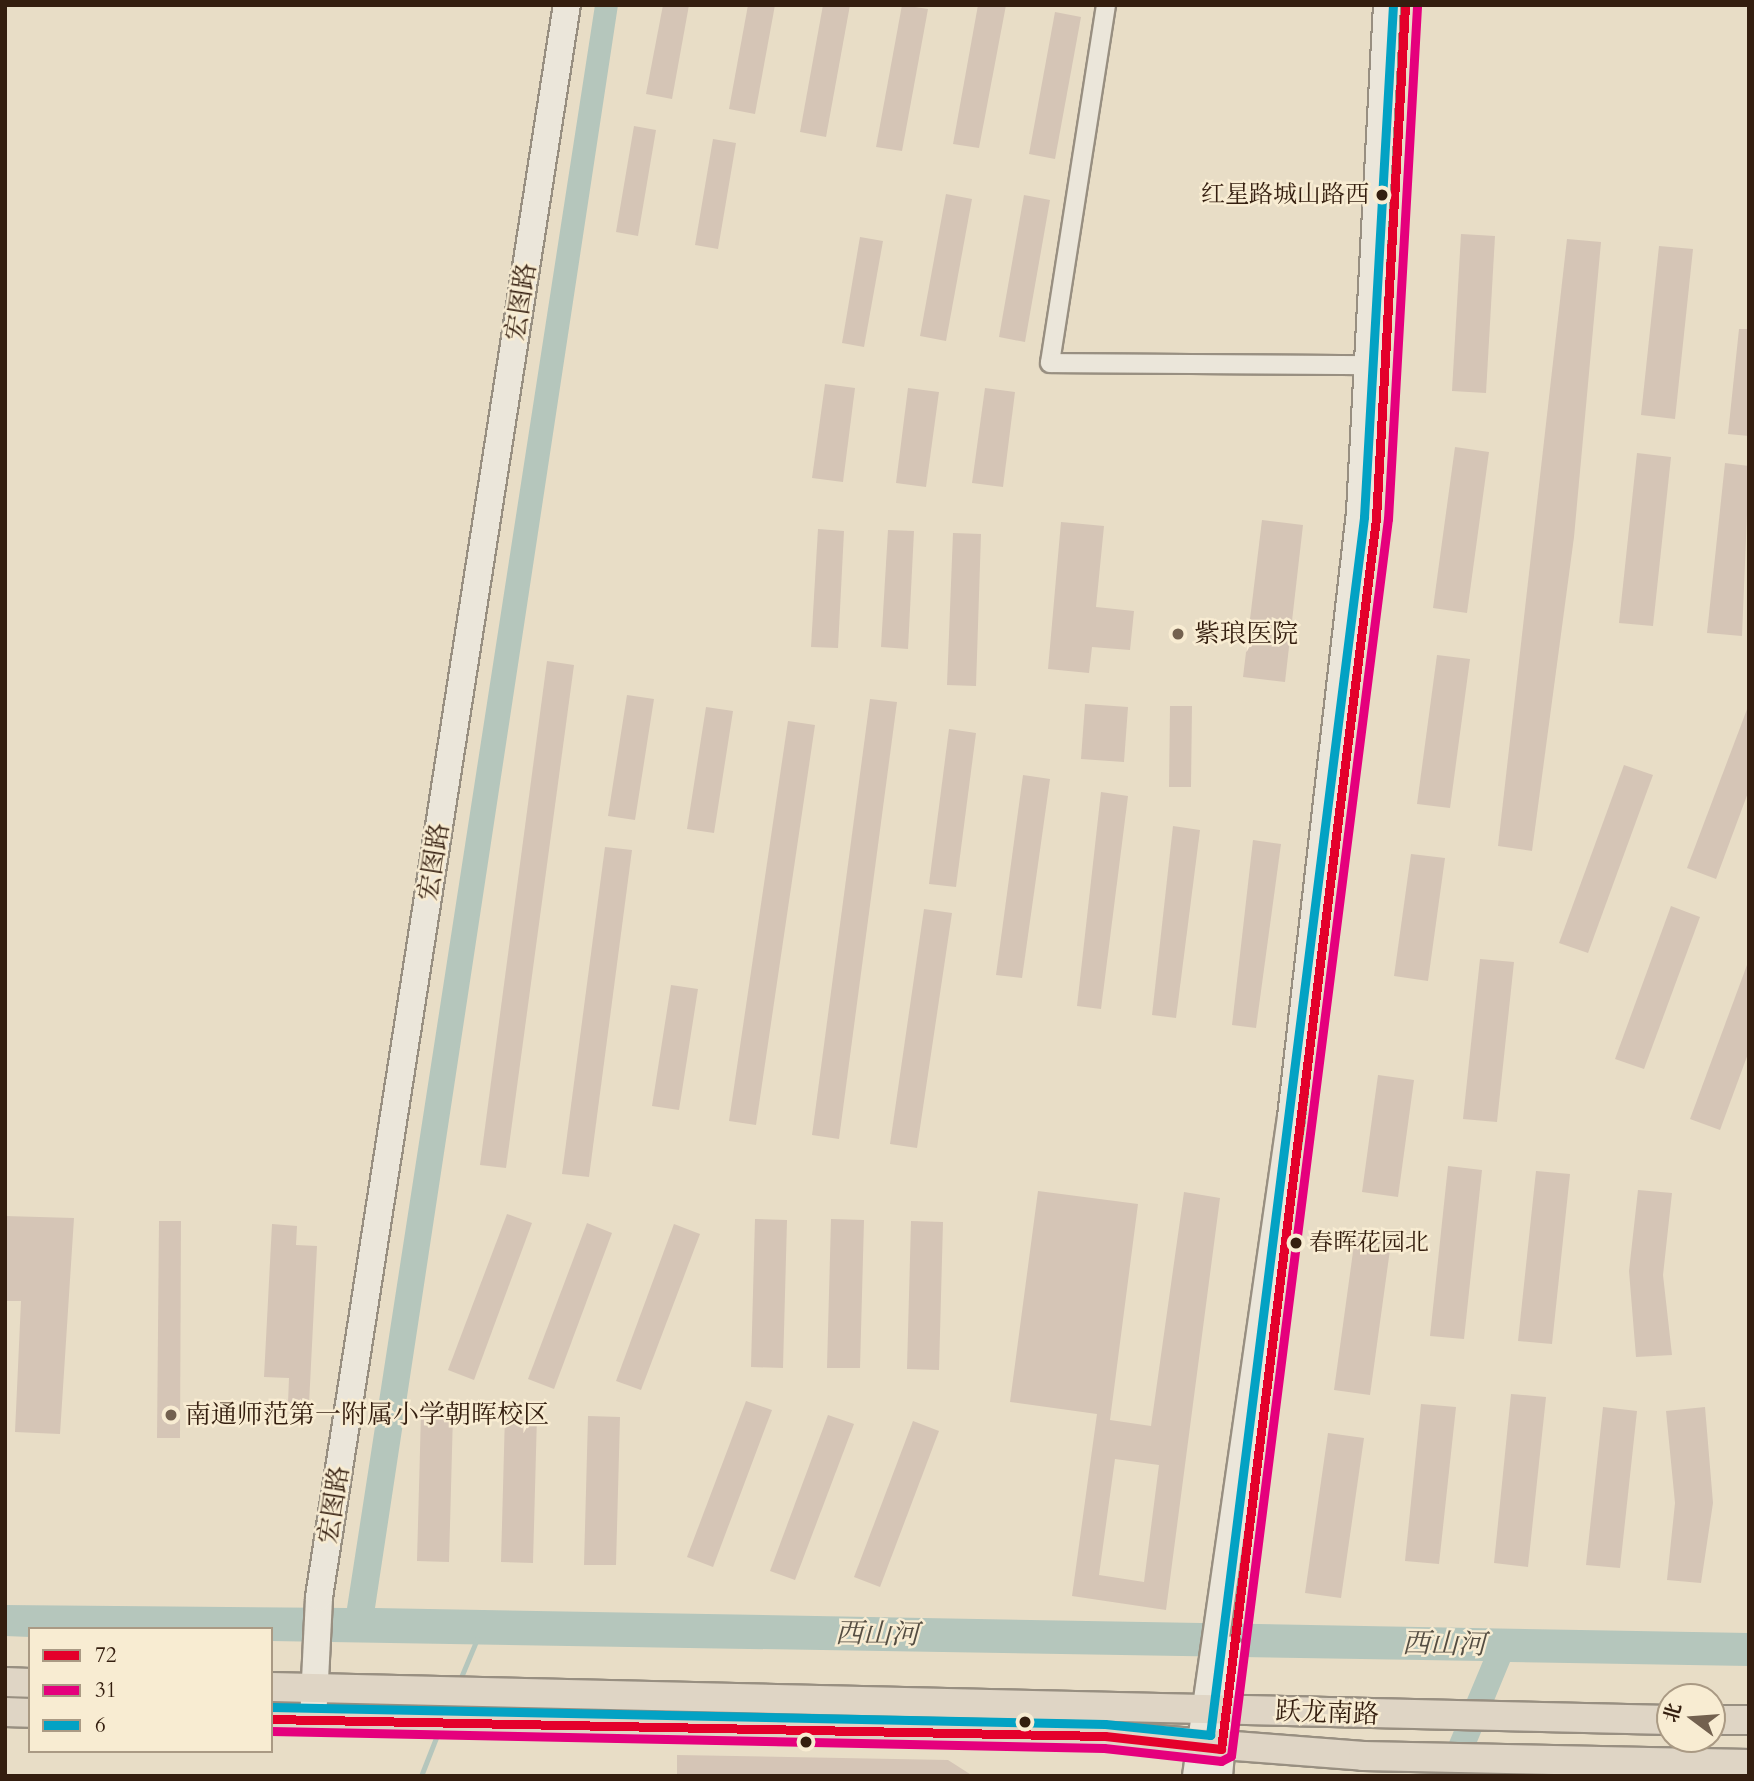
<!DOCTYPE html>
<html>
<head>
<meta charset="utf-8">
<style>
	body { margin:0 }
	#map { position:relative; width:1754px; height:1781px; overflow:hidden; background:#e8ddc6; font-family:Cardo,"Noto Serif SC",serif }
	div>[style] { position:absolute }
	.water>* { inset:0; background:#b5c6bc }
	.stream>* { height:5px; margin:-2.5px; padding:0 2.5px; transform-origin:2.5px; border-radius:2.5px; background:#b5c6bc }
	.building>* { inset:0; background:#d5c5b6 }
	.roads { filter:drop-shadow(2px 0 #988f81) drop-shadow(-2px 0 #988f81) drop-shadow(0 2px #988f81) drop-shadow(0 -2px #988f81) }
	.street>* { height:18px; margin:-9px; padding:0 9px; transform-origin:9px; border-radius:9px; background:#ebe6da }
	.secondary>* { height:26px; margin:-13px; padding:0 13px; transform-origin:13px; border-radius:13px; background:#ebe6da }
	.primary>* { height:28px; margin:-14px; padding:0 14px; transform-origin:14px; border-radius:14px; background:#dfd5c5 }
	.bus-1>* { height:9px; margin:-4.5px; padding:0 4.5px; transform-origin:4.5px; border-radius:4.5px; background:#e4002b }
	.bus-2>* { height:9px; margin:-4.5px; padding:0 4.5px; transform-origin:4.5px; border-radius:4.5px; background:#e5007d }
	.bus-3>* { height:9px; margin:-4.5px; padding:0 4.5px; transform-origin:4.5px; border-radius:4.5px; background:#03a2c4 }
	.dots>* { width:19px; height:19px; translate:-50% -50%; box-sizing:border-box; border:4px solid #f8ecd2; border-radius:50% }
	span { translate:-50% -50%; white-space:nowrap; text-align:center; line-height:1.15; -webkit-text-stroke:5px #f8ecd2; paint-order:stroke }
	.bus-label { font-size:24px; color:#341e0f }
	.right { translate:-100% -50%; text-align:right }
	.left { translate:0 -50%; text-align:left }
	.street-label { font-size:26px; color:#341e0f }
	.poi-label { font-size:26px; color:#341e0f }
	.water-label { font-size:28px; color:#544d42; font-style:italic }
	.frame { position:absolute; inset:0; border:7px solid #341e0f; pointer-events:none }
	.legend { position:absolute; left:28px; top:1627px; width:245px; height:126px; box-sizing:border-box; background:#f8ecd2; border:2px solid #aa9a84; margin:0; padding:9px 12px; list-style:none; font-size:21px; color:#341e0f }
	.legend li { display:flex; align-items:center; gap:14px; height:35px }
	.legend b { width:35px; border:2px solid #aa9a84 }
	.north { position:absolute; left:1656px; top:1683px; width:70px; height:70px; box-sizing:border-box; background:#f8ecd2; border:2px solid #aa9a84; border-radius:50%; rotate:286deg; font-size:19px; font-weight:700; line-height:28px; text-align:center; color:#341e0f }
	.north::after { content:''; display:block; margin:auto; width:24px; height:32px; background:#73614f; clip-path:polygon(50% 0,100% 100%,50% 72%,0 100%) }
</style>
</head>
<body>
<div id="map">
	<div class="water">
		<i style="clip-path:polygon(595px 5px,618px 5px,375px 1608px,1749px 1633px,1749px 1666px,1510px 1662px,1463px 1776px,1435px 1776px,1483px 1661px,271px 1641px,271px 1629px,30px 1629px,30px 1637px,5px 1636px,5px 1605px,347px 1608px)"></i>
	</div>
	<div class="stream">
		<i style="left:459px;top:1682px;width:47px;rotate:-67.3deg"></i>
		<i style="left:421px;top:1776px;width:49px;rotate:-68.6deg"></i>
	</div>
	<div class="building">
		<i style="clip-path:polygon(663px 5px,689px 5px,672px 99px,646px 94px)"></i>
		<i style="clip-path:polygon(748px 5px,775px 5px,755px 114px,729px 109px)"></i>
		<i style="clip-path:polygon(823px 5px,850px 5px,826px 137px,800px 132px)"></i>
		<i style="clip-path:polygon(902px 5px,928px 9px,902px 151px,876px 147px)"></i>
		<i style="clip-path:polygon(978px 5px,1006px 5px,979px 148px,953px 144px)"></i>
		<i style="clip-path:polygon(1055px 12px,1081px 17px,1055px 159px,1029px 154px)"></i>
		<i style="clip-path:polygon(634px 126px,656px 130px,638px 236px,616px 232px)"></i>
		<i style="clip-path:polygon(713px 139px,736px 143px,718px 249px,695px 245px)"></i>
		<i style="clip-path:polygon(946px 194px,972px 199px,946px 341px,920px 336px)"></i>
		<i style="clip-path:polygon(1024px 195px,1050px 200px,1025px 342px,999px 337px)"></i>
		<i style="clip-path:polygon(1461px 234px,1495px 236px,1486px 393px,1452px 391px)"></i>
		<i style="clip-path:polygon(860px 237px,883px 241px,864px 347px,842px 343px)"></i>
		<i style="clip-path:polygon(1567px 239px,1601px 242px,1574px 537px,1532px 851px,1498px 846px)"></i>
		<i style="clip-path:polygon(1659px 246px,1693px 249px,1675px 419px,1641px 415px)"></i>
		<i style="clip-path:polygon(1739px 329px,1749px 329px,1749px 436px,1728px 434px)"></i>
		<i style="clip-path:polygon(825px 384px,855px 388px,843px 482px,812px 478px)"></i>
		<i style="clip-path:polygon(908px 388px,939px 392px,926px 487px,896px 483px)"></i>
		<i style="clip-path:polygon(985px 388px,1015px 392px,1003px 487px,972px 483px)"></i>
		<i style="clip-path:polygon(1455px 447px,1489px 452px,1467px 613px,1433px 608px)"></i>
		<i style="clip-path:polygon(1637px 453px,1671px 457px,1653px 626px,1619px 623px)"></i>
		<i style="clip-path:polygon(1725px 463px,1749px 466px,1742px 636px,1707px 633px)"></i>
		<i style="clip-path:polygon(1262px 520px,1303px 525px,1285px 682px,1243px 677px)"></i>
		<i style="clip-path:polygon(1061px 522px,1104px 526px,1096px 607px,1134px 611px,1130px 650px,1092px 647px,1089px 673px,1048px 669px)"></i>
		<i style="clip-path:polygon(818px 529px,844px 531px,838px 648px,811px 647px)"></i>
		<i style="clip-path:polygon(888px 530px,914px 531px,908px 649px,881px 647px)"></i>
		<i style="clip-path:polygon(953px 533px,981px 534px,976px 686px,947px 685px)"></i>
		<i style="clip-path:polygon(1437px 655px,1470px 659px,1450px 808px,1417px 804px)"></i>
		<i style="clip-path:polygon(547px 661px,574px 665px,506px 1168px,480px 1165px)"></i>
		<i style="clip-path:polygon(627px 695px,654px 699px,635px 820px,608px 816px)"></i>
		<i style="clip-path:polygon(870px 699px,897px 702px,839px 1139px,812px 1135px)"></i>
		<i style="clip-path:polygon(1085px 704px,1128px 707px,1124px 762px,1081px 759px)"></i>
		<i style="clip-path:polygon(1749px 704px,1749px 790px,1716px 879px,1687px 868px)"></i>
		<i style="clip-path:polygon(1170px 706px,1192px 706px,1191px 787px,1169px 787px)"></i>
		<i style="clip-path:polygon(706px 707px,733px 711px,714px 833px,687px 829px)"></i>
		<i style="clip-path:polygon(788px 721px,815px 725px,756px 1125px,729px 1121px)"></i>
		<i style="clip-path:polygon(949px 729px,976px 733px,956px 887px,929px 884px)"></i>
		<i style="clip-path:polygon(1624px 765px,1653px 775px,1588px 953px,1559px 943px)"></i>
		<i style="clip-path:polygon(1023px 775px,1050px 779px,1022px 978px,996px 975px)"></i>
		<i style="clip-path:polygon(1101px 792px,1128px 796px,1101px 1009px,1077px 1006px)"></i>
		<i style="clip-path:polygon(1173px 826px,1200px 830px,1176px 1018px,1152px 1015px)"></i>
		<i style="clip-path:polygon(1253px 840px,1281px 844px,1256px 1028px,1232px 1025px)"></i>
		<i style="clip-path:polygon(605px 847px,632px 850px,589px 1177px,562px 1174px)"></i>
		<i style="clip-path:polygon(1411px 854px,1445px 858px,1428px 981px,1394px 976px)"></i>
		<i style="clip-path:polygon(1671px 906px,1700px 917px,1644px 1069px,1615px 1059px)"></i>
		<i style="clip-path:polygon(924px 909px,952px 913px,917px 1148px,890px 1144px)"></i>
		<i style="clip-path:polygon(1480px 959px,1514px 962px,1497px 1122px,1463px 1119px)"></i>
		<i style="clip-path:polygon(1747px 965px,1749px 1051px,1720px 1130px,1690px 1119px)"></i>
		<i style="clip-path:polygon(671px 985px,698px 989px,679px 1110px,652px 1106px)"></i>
		<i style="clip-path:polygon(1378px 1075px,1414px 1080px,1398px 1197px,1362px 1192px)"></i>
		<i style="clip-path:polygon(1448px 1166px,1482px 1170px,1464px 1339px,1430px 1336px)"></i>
		<i style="clip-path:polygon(1536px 1171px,1570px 1174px,1552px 1344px,1518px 1341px)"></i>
		<i style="clip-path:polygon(1638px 1190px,1672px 1193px,1663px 1275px,1672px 1355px,1636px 1357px,1629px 1271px)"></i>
		<i style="clip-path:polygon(evenodd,1038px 1191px,1138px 1204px,1110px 1420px,1151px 1426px,1184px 1192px,1220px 1198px,1166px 1610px,1072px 1596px,1097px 1414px,1010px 1402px,1038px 1191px,1115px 1459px,1159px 1465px,1144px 1582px,1099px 1575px,1115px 1459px)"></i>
		<i style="clip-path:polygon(507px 1214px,532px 1223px,474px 1380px,448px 1370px)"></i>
		<i style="clip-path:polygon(5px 1216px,74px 1218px,60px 1434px,15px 1432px,21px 1301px,5px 1301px)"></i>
		<i style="clip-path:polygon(755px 1219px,787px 1220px,783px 1368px,751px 1367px)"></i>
		<i style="clip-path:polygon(831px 1219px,864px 1220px,860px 1368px,827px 1368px)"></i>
		<i style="clip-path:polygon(159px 1221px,181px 1221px,180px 1438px,157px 1438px)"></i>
		<i style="clip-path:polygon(911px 1221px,943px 1222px,939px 1370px,907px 1369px)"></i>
		<i style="clip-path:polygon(587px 1223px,612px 1233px,554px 1389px,528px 1379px)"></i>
		<i style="clip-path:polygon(272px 1224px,297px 1226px,296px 1245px,317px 1246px,309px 1404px,288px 1403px,289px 1378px,264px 1377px)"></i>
		<i style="clip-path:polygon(674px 1224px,700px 1234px,641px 1390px,616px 1381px)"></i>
		<i style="clip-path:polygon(1356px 1230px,1392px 1235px,1370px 1395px,1334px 1390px)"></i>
		<i style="clip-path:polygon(1511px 1394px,1546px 1397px,1528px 1567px,1494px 1563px)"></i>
		<i style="clip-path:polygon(746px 1401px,772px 1410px,713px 1567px,687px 1557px)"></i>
		<i style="clip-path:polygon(1421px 1404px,1456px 1407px,1439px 1564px,1405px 1561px)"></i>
		<i style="clip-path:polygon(1603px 1407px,1637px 1411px,1620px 1568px,1586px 1565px)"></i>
		<i style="clip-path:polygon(1705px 1407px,1713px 1503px,1701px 1583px,1667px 1580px,1675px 1503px,1666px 1411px)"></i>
		<i style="clip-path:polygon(421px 1413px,453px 1414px,449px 1562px,417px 1561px)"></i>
		<i style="clip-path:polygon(505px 1414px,537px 1415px,533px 1563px,501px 1562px)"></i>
		<i style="clip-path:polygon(828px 1415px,854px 1424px,795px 1580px,770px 1571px)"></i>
		<i style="clip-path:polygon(588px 1416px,620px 1417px,616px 1565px,584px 1565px)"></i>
		<i style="clip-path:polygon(913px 1421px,939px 1431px,880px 1587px,854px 1577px)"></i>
		<i style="clip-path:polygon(1328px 1433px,1364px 1438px,1341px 1598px,1305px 1593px)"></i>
		<i style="clip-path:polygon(677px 1755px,948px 1760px,973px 1776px,677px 1776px)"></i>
	</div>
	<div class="roads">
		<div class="street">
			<i style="left:1106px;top:5px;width:362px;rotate:98.9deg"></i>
			<i style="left:1050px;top:363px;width:319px;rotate:0.4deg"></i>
		</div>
		<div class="secondary">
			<i style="left:313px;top:1721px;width:124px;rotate:-87.2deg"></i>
			<i style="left:319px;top:1597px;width:1611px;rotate:-81.15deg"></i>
			<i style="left:1196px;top:1776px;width:666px;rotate:-81.8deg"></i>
			<i style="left:1291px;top:1117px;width:609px;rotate:-83.49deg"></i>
			<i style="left:1360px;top:512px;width:508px;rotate:-86.95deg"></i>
			<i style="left:1219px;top:1776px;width:127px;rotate:-85deg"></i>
		</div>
		<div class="primary">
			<i style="left:5px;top:1682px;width:25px;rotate:2deg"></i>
			<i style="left:271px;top:1687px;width:1399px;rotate:1.35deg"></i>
			<i style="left:5px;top:1712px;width:25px;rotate:2deg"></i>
			<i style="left:271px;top:1719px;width:834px;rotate:1.17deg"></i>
			<i style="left:1105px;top:1736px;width:259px;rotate:4.4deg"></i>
			<i style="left:1363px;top:1756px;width:386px;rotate:1.2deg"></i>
			<i style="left:1712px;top:1720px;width:37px"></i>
		</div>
	</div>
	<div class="bus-1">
		<i style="left:271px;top:1719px;width:834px;rotate:1.17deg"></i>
		<i style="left:1105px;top:1736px;width:117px;rotate:6.4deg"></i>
		<i style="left:1221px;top:1749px;width:1241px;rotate:-82.82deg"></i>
		<i style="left:1376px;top:518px;width:514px;rotate:-86.76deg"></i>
	</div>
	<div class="bus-2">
		<i style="left:271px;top:1731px;width:833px;rotate:1.17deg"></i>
		<i style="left:1104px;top:1748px;width:118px;rotate:6.3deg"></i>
		<i style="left:1221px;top:1761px;width:11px;rotate:-27deg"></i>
		<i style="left:1231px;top:1756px;width:1247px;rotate:-82.77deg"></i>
		<i style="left:1388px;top:519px;width:514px;rotate:-86.76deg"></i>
	</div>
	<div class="bus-3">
		<i style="left:271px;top:1707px;width:834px;rotate:1.17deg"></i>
		<i style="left:1105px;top:1724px;width:106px;rotate:6deg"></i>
		<i style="left:1210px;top:1735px;width:1228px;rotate:-82.79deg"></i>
		<i style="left:1364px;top:517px;width:513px;rotate:-86.76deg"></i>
	</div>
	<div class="dots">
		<i style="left:1382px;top:195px;background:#341e0f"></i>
		<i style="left:1178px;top:634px;background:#73614f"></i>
		<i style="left:1296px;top:1243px;background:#341e0f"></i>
		<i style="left:171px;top:1415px;background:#73614f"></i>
		<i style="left:1025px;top:1722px;background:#341e0f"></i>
		<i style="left:806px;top:1742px;background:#341e0f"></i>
	</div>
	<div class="bus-label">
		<span class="right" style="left:1369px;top:195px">红星路城山路西</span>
		<span class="left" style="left:1309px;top:1243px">春晖花园北</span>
	</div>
	<div class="street-label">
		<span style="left:521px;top:302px;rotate:-81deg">宏图路</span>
		<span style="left:434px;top:862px;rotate:-81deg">宏图路</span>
		<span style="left:334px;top:1505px;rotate:-81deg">宏图路</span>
		<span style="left:1327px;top:1713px;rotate:2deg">跃龙南路</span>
	</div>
	<div class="poi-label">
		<span class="left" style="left:1194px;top:634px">紫琅医院</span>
		<span class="left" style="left:185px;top:1415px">南通师范第一附属小学朝晖校区</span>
	</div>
	<div class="water-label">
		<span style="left:877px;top:1634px;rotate:1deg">西山河</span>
		<span style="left:1444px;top:1644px;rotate:1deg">西山河</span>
	</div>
	<div class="frame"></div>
	<ul class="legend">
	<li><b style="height:9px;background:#e4002b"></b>72</li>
	<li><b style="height:9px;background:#e5007d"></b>31</li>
	<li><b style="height:9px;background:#03a2c4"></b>6</li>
	</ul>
	<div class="north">北</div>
</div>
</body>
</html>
